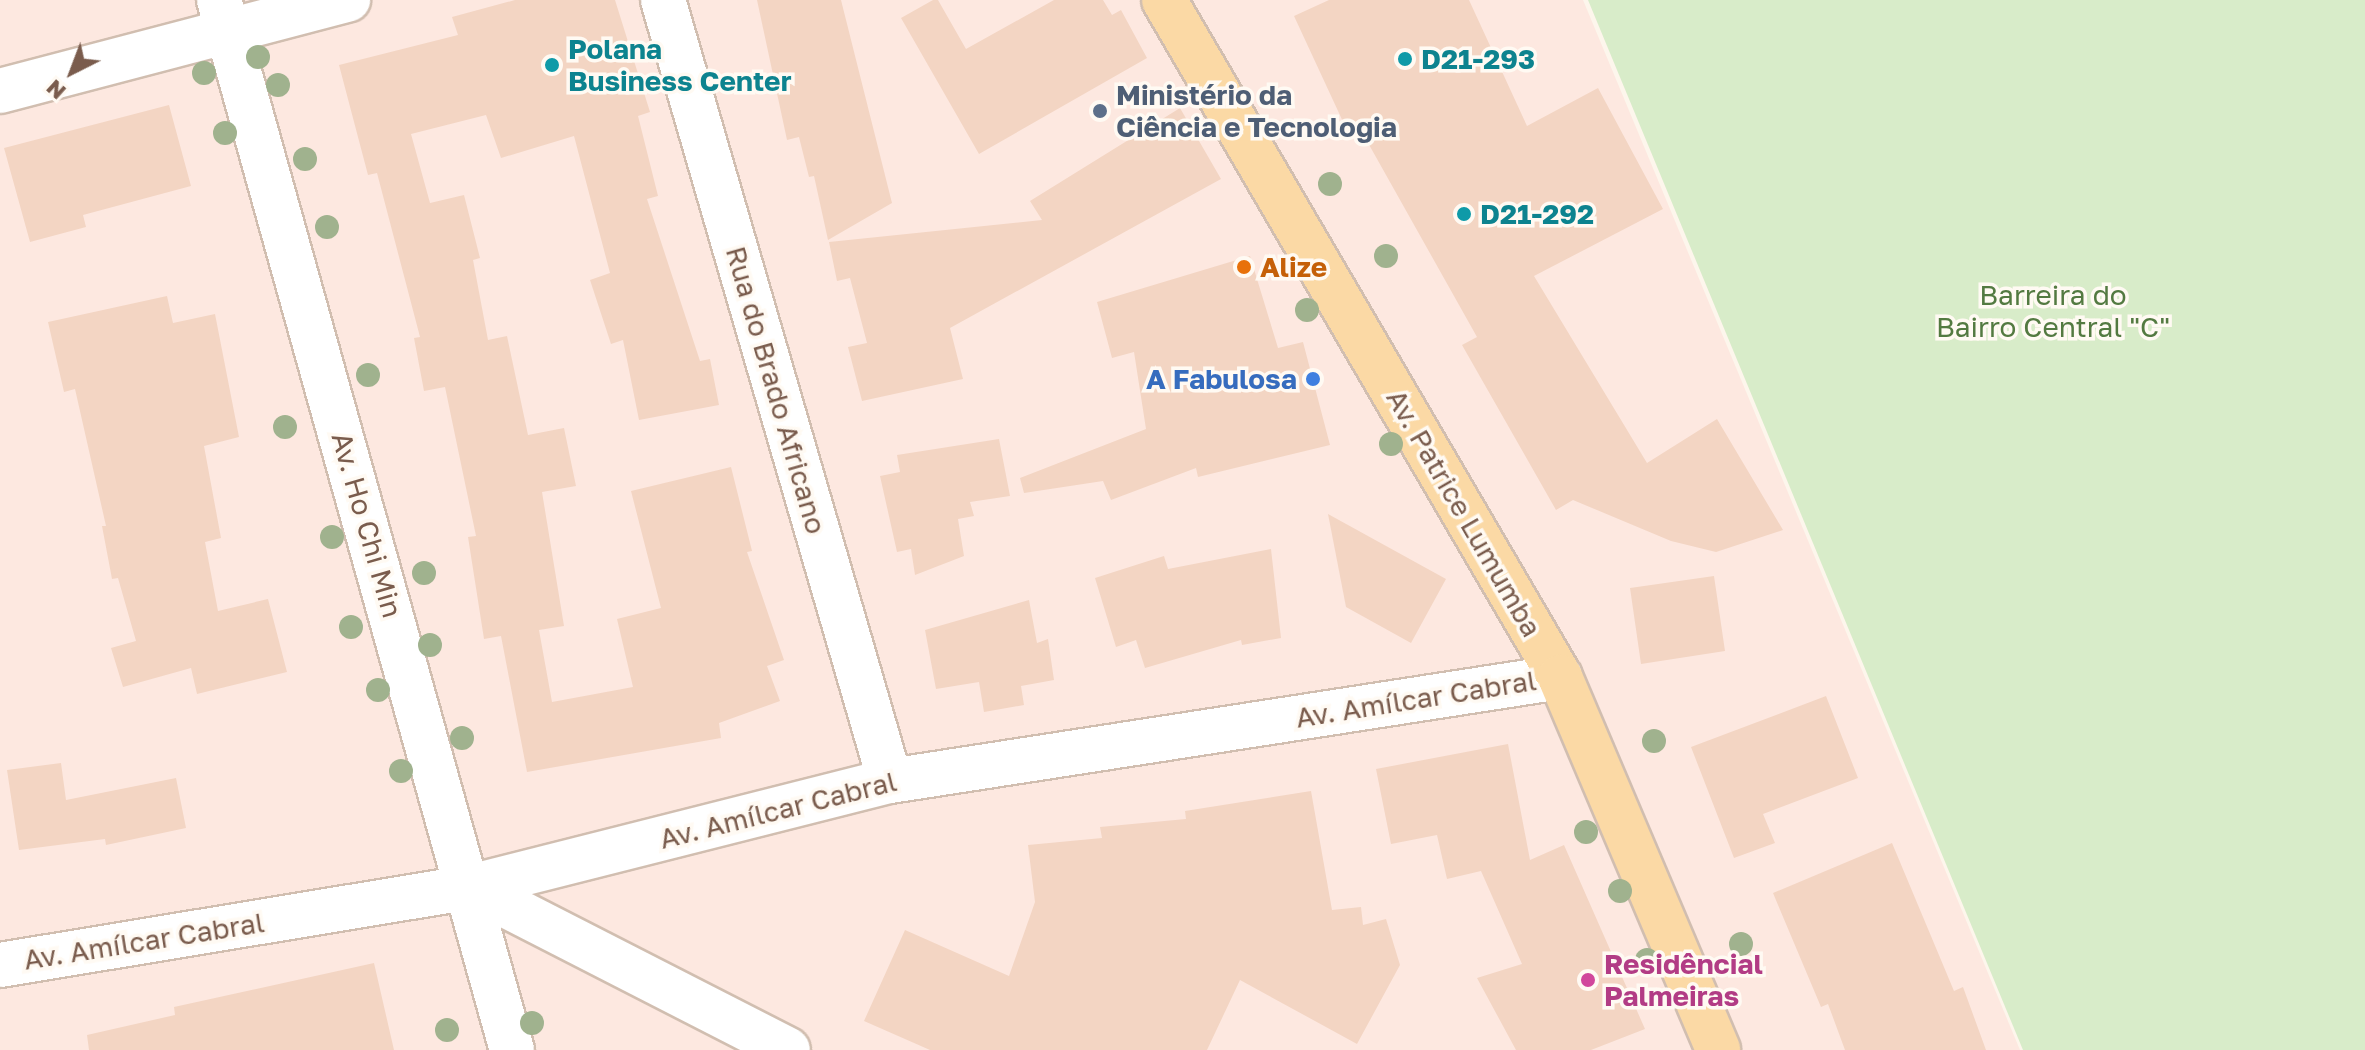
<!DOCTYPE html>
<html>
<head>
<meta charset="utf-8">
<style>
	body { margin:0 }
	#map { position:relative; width:2365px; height:1050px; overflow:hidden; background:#fdf6ec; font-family:"Golos Text",sans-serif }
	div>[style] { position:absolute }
	.commercial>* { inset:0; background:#fde8e0 }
	.green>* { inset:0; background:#d8ecc9 }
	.building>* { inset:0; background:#f3d5c3 }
	.roads { filter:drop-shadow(2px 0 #d1beb0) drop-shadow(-2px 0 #d1beb0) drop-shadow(0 2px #d1beb0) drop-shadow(0 -2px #d1beb0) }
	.minor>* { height:44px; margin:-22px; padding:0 22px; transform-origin:22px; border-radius:22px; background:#fff }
	.major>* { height:44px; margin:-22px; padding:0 22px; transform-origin:22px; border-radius:22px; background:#fbd9a5 }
	.trees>* { width:24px; height:24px; margin:-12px; border-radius:50%; background:#a0b28e }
	.dots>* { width:22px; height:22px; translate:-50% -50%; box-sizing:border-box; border:4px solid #fffaf3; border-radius:50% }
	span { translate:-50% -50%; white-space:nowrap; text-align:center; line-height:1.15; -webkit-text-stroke:7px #fffaf3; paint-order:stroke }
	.culture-label { font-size:28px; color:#0d838f; font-weight:700 }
	.left { translate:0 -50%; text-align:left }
	.service-label { font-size:28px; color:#4e5e75; font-weight:700 }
	.food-label { font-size:28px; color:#c56008; font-weight:700 }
	.park-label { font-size:28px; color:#537a41 }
	.shop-label { font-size:28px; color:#366cbe; font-weight:700 }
	.right { translate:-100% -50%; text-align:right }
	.street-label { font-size:28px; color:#7a5c4d }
	.hotel-label { font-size:28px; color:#b23c85; font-weight:700 }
	.north { position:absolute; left:32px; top:32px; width:80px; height:80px; -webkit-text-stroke:6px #fffaf3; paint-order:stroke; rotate:222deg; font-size:22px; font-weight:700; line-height:32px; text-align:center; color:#7a5c4d }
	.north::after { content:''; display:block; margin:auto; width:28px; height:36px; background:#7a5c4d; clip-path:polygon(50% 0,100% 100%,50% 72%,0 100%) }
</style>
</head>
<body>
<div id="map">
	<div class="commercial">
		<i style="clip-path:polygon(0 0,1583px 0,2020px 1050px,0 1050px)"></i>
	</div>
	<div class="green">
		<i style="clip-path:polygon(1588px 0,2365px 0,2365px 1050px,2023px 1050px)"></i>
	</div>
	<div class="building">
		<i style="clip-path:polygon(515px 0,615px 0,650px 112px,638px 116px,658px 196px,647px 199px,700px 361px,710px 359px,719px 405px,639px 420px,623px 340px,611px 344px,590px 280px,610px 273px,574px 136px,501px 158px,486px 115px,411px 134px,430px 203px,464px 195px,480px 258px,473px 260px,488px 340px,507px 336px,528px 435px,564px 428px,576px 486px,542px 492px,564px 626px,539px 630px,552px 702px,633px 687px,617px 619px,661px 608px,631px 491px,731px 467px,752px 551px,747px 552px,784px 660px,767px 666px,780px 701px,719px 723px,721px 738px,527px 772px,501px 636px,484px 639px,468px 537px,476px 536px,445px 387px,424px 391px,414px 338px,420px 337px,377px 173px,368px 175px,339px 65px,458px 35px,452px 17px)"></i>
		<i style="clip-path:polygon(757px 0,841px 0,892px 203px,828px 240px,814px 176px,809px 177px,799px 137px,787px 140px)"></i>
		<i style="clip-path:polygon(933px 0,938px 0,966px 49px,1054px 0,1103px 0,1112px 15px,1121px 10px,1147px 58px,979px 154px,901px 18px)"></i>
		<i style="clip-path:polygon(1329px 0,1469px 0,1527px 126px,1598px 88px,1663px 209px,1534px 276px,1647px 463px,1717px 419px,1783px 530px,1716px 552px,1671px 541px,1573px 500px,1556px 510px,1462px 345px,1477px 337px,1363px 134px,1351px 139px,1294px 16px)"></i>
		<i style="clip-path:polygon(169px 105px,191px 186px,83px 215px,86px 227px,30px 242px,4px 148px)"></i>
		<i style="clip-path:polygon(1180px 108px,1221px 179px,950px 328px,963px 379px,862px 401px,848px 347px,867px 343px,850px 278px,837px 281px,829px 242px,1042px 220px,1030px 201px)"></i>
		<i style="clip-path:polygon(1250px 256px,1278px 348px,1303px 342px,1330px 445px,1198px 477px,1196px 468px,1111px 500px,1103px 481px,1024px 493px,1020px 478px,1146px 429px,1134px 352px,1112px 358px,1097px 302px)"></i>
		<i style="clip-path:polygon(167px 296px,173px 323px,215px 314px,239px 437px,204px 446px,221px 538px,205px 542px,218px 611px,268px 599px,287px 672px,197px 694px,191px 668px,123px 687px,111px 648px,136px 641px,118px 578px,112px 579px,102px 526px,106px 526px,75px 389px,64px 392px,48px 322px)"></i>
		<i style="clip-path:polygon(999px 439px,1010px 496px,970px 502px,974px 516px,958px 519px,964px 556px,915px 575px,911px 549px,897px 552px,880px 476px,900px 472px,897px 455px)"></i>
		<i style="clip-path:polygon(1328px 514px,1446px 579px,1411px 643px,1346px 607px)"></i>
		<i style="clip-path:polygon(1271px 549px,1281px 638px,1242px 645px,1241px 640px,1145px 668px,1136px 640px,1116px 647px,1095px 578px,1164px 556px,1168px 569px)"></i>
		<i style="clip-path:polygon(1714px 576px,1725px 651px,1641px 664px,1630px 588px)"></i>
		<i style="clip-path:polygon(1029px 600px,1037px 643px,1048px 639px,1054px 680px,1021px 686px,1024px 705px,984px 712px,979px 682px,936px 689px,925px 630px)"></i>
		<i style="clip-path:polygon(1826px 696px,1858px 778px,1763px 814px,1775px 843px,1734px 858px,1691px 747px)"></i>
		<i style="clip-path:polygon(1508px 744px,1530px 860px,1564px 845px,1645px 1029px,1591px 1050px,1516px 1050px,1477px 978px,1522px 964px,1481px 871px,1447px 879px,1437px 835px,1391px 844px,1376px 769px)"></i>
		<i style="clip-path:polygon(61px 763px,66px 800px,176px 778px,186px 828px,106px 845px,105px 839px,19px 850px,7px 770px)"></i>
		<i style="clip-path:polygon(1311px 791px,1332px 910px,1361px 907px,1363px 925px,1386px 919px,1400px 965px,1357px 1044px,1240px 980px,1207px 1050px,930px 1050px,864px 1021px,905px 930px,1009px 976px,1035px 902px,1028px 845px,1102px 838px,1100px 827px,1186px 819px,1185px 811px)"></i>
		<i style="clip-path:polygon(1892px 843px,1954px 991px,1963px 987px,1986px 1050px,1845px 1050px,1828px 1004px,1821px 1007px,1773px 893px)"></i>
		<i style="clip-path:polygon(374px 963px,394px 1050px,89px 1050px,87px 1035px,175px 1015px,174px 1007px)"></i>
	</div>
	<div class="roads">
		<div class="minor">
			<i style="left:219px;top:0;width:1090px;rotate:74.41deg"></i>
			<i style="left:663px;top:0;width:813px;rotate:73.79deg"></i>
			<i style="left:0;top:91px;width:360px;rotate:-14.7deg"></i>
			<i style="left:470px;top:887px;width:357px;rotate:27.1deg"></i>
			<i style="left:0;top:965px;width:476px;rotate:-9.4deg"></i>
			<i style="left:470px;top:887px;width:433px;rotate:-14.2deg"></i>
			<i style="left:890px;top:781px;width:678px;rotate:-8.82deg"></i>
		</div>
		<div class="major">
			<i style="left:1164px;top:0;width:784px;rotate:59.68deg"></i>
			<i style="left:1560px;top:677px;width:405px;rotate:67deg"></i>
		</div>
	</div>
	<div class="trees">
		<i style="left:258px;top:57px"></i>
		<i style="left:204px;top:73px"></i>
		<i style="left:278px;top:85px"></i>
		<i style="left:225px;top:133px"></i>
		<i style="left:305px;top:159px"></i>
		<i style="left:1330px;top:184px"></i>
		<i style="left:327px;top:227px"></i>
		<i style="left:1386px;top:256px"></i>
		<i style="left:1307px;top:310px"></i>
		<i style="left:368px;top:375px"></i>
		<i style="left:285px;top:427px"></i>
		<i style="left:1391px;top:444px"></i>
		<i style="left:332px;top:537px"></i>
		<i style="left:424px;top:573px"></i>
		<i style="left:351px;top:627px"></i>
		<i style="left:430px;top:645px"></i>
		<i style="left:378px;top:690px"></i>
		<i style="left:462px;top:738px"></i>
		<i style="left:1654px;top:741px"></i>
		<i style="left:401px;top:771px"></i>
		<i style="left:1586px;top:832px"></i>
		<i style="left:1620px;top:891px"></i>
		<i style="left:1741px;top:944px"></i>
		<i style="left:1647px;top:960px"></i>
		<i style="left:532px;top:1023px"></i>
		<i style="left:447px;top:1030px"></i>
	</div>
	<div class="dots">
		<i style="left:1405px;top:59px;background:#0f9aa8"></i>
		<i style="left:552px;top:65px;background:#0f9aa8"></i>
		<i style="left:1100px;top:111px;background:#5c6f8a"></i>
		<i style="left:1464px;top:214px;background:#0f9aa8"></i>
		<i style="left:1244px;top:267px;background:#e8710a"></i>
		<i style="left:1313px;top:379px;background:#3f7fe0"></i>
		<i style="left:1588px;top:980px;background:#d1479c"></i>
	</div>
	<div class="culture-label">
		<span class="left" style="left:568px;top:65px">Polana<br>Business Center</span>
		<span class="left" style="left:1421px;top:59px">D21-293</span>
		<span class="left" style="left:1480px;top:214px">D21-292</span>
	</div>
	<div class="service-label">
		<span class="left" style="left:1116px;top:111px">Ministério da<br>Ciência e Tecnologia</span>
	</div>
	<div class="food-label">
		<span class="left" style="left:1260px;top:267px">Alize</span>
	</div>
	<div class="park-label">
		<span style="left:2053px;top:311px">Barreira do<br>Bairro Central "C"</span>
	</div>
	<div class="shop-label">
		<span class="right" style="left:1297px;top:379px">A Fabulosa</span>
	</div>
	<div class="street-label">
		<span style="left:776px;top:390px;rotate:74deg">Rua do Brado Africano</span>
		<span style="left:1464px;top:513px;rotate:60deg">Av. Patrice Lumumba</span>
		<span style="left:367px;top:525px;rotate:74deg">Av. Ho Chi Min</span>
		<span style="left:1416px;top:699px;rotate:-9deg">Av. Amílcar Cabral</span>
		<span style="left:778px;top:810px;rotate:-14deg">Av. Amílcar Cabral</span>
		<span style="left:144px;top:941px;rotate:-9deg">Av. Amílcar Cabral</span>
	</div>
	<div class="hotel-label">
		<span class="left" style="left:1604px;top:980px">Residêncial<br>Palmeiras</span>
	</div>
	<div class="north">N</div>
</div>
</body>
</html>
